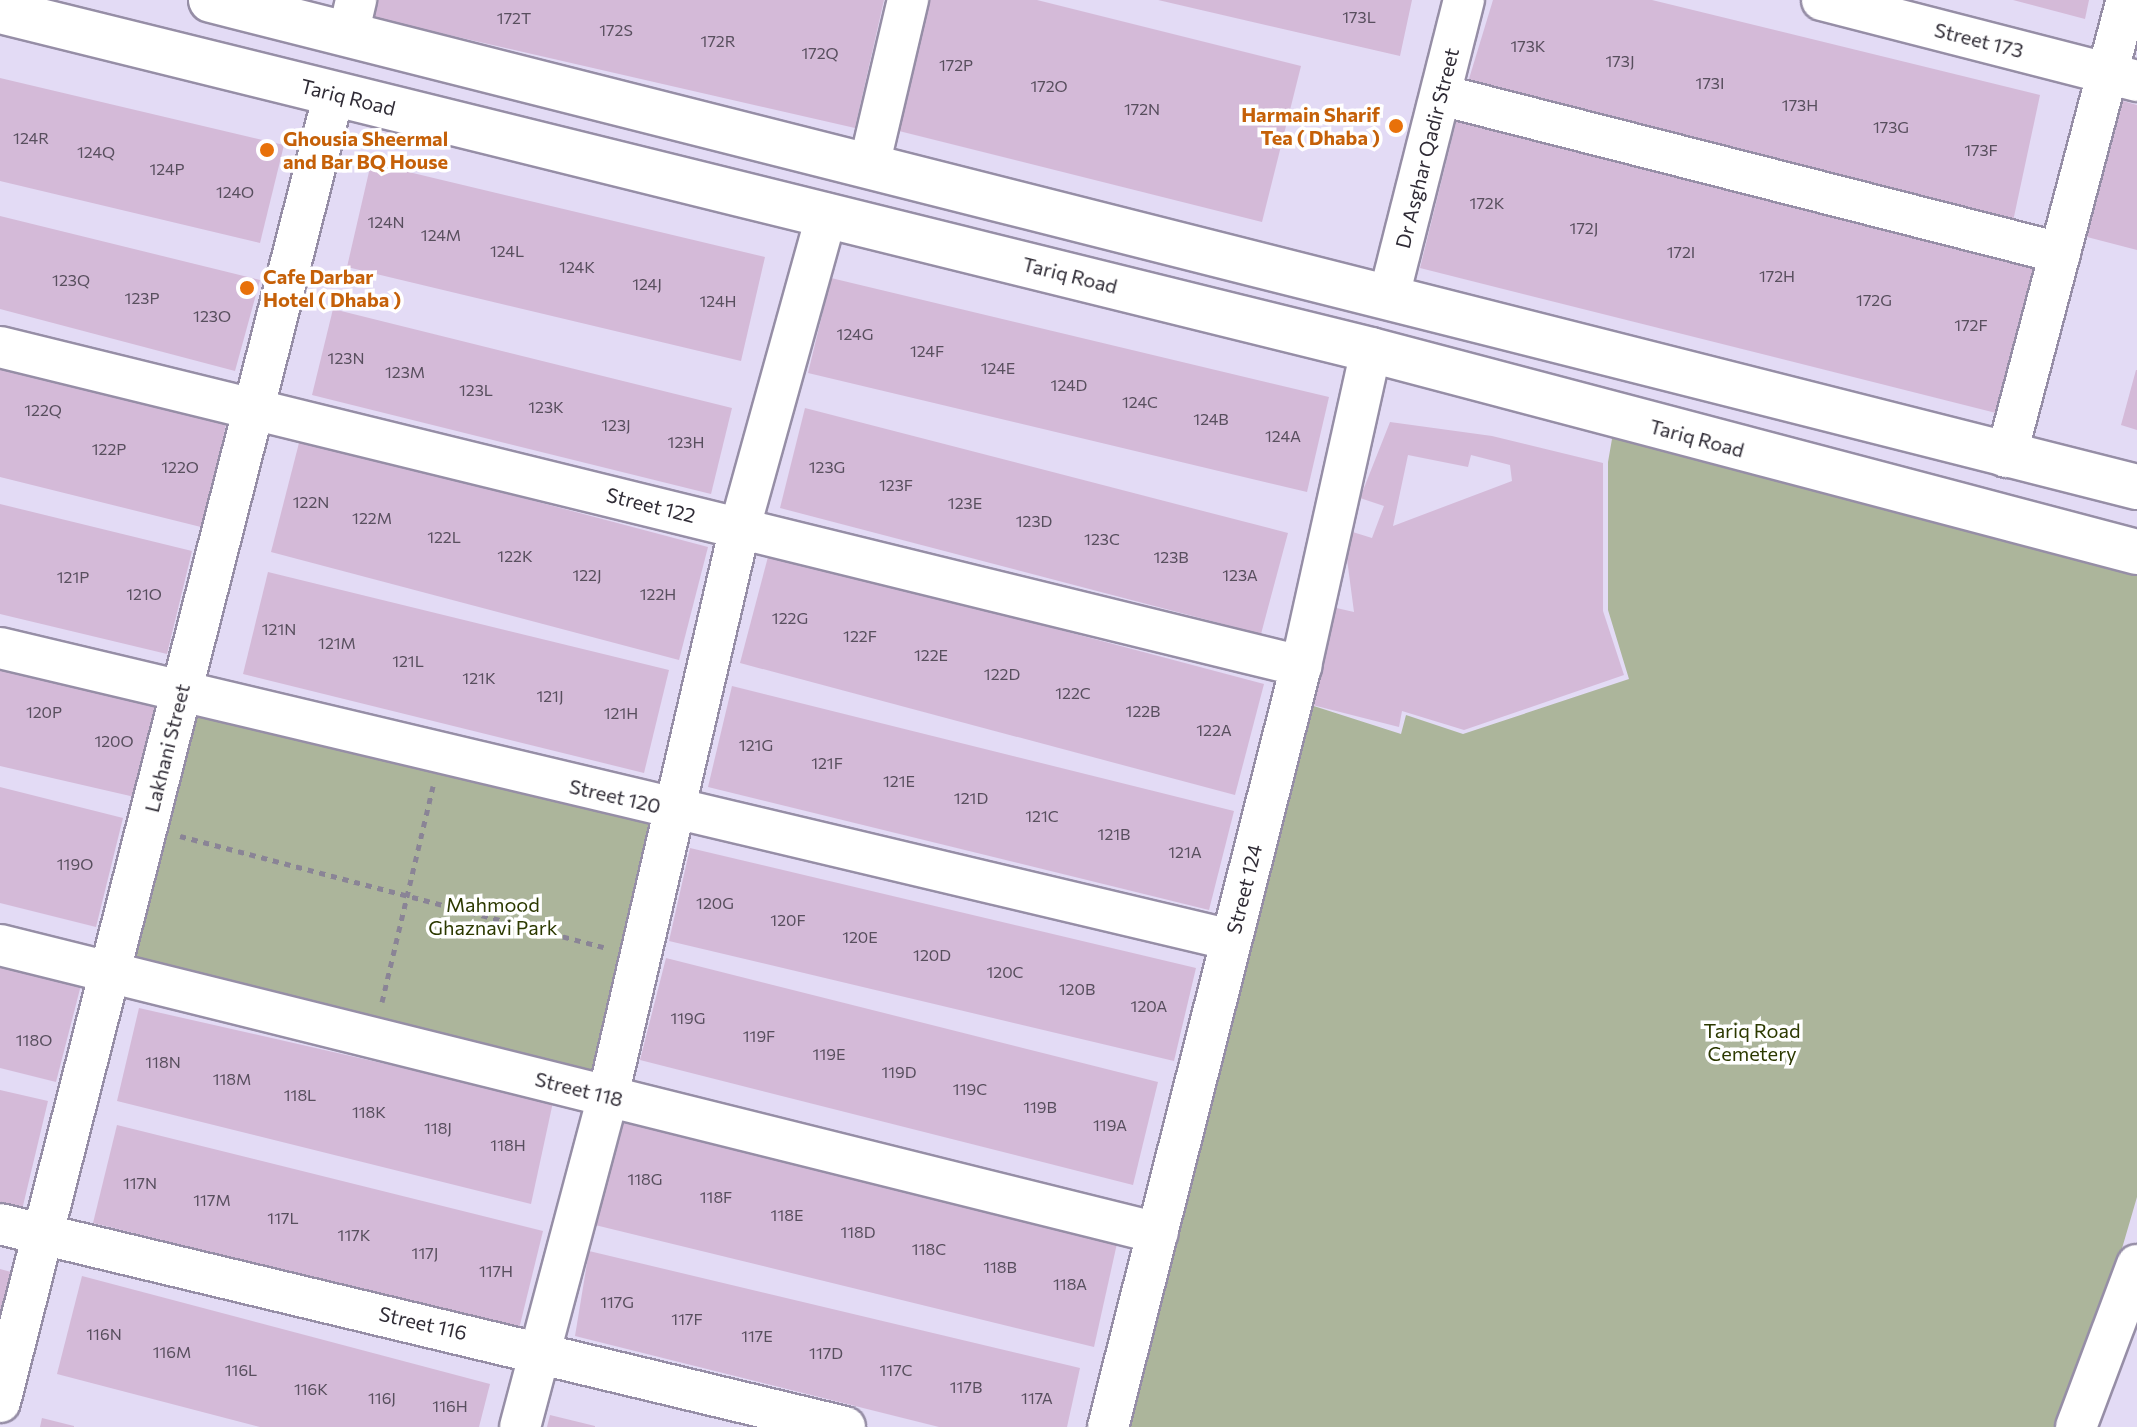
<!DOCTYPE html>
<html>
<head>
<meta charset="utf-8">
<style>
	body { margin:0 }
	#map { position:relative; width:2137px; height:1427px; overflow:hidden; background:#e3dbf5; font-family:Commissioner,sans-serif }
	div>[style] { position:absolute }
	.green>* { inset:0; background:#acb59b }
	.building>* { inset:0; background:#d4bad8 }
	.path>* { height:5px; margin-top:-2.5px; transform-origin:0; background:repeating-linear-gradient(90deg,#8a8496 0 6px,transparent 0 12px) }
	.roads { filter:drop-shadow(2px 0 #968ea6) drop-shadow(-2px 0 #968ea6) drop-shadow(0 2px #968ea6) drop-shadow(0 -2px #968ea6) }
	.minor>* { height:40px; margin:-20px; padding:0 20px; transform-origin:20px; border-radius:20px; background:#fff }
	.secondary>* { height:44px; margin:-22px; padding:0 22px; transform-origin:22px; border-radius:22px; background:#fff }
	.dots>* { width:22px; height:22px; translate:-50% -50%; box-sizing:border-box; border:4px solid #fff; border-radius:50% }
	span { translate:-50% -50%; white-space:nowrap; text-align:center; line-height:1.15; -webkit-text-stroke:7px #fff; paint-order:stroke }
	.number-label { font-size:16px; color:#584f5e }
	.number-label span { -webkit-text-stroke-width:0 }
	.street-label { font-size:20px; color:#2f2b35 }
	.food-label { font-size:20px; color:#c56008; font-weight:700 }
	.right { translate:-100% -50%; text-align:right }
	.left { translate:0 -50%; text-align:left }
	.park-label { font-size:20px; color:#2c3900 }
</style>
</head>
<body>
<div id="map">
	<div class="green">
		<i style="clip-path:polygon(1616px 416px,2137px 572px,2137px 1197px,2070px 1427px,1109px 1427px,1295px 700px,1401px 734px,1406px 715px,1463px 734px,1629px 679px,1608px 610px,1608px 462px)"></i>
		<i style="clip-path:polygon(181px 694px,673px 809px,608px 1096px,110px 973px)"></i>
	</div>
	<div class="building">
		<i style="clip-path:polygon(361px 0,884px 0,855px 128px,357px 14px)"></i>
		<i style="clip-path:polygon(922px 0,1037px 0,1301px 66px,1262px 222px,891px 129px)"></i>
		<i style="clip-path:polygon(1158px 0,1412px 0,1400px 56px)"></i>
		<i style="clip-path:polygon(1493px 0,1652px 0,2040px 95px,2012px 226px,1465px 92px)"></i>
		<i style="clip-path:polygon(2013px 0,2089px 0,2085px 19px)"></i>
		<i style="clip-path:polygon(0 78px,284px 145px,260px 243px,0 181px)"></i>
		<i style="clip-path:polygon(2123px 101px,2137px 105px,2137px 250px,2087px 237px)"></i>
		<i style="clip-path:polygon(1458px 114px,2038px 260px,2000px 414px,1420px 268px)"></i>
		<i style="clip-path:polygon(371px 163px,765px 257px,741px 361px,347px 267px)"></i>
		<i style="clip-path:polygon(0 216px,260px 280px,235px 371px,0 309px)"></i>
		<i style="clip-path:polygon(831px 278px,1329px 397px,1307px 492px,808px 373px)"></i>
		<i style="clip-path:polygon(333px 309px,732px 408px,711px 494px,312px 395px)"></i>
		<i style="clip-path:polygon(0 366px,226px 424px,205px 528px,0 477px)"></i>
		<i style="clip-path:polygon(2136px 370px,2137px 370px,2137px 430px,2121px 425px)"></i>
		<i style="clip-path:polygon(805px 408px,1288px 533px,1261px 634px,780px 508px)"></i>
		<i style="clip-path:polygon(evenodd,1390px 422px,1492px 436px,1603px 463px,1603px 611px,1624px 675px,1464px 730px,1402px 711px,1399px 727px,1285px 698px,1310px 602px,1354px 612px,1343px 529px,1372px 538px,1384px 506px,1360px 498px,1390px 422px,1408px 455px,1468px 467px,1471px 455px,1510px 465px,1512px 481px,1393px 526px,1408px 455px)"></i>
		<i style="clip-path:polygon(300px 439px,708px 547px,679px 660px,271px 552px)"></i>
		<i style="clip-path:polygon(0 504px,192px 551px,167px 654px,0 614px)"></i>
		<i style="clip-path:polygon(769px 553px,1264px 684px,1235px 795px,740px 663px)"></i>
		<i style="clip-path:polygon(268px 572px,669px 670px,644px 773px,243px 674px)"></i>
		<i style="clip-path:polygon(0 663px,161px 701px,139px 798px,0 766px)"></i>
		<i style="clip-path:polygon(732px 686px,1234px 811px,1209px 910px,708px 787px)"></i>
		<i style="clip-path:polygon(0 787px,123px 818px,96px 927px,0 903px)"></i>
		<i style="clip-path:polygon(690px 848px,1196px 968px,1174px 1061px,669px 941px)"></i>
		<i style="clip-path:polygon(666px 958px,1158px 1082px,1133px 1185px,640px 1060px)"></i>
		<i style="clip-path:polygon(0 966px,81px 985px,56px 1082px,0 1068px)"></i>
		<i style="clip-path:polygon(139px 1008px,553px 1102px,531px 1204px,117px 1101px)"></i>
		<i style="clip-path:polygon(0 1090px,48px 1101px,22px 1210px,0 1205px)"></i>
		<i style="clip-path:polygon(624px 1116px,1118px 1239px,1094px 1347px,595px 1225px)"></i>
		<i style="clip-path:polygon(117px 1125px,543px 1231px,519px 1329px,93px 1223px)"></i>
		<i style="clip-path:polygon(589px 1251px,1080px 1368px,1067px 1427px,939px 1427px,575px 1336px)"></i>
		<i style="clip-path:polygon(0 1269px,22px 1275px,0 1357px)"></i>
		<i style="clip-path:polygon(82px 1276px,490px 1384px,479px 1427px,260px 1427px,57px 1374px)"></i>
		<i style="clip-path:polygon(550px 1415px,595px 1426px,595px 1427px,547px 1427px)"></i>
		<i style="clip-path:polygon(42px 1418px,74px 1426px,74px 1427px,40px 1427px)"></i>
	</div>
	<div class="path">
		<i style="left:180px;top:836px;width:438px;rotate:14.7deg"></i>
		<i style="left:382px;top:1002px;width:222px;rotate:-76.7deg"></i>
	</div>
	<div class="roads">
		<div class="minor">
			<i style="left:1822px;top:0;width:325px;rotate:14.4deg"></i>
			<i style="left:348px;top:35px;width:36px;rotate:-77deg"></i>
			<i style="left:1441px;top:95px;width:639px;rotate:14.32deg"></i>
			<i style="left:869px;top:166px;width:171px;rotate:-76.8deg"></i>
			<i style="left:1389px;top:296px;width:305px;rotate:-75.8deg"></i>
			<i style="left:0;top:347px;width:1340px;rotate:13.78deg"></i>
			<i style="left:2006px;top:457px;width:473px;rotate:-75.2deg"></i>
			<i style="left:0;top:648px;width:1265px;rotate:13.34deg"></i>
			<i style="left:0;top:945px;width:1193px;rotate:13.97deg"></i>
			<i style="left:0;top:1224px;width:869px;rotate:13.51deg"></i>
			<i style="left:0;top:1402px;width:1350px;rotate:-75.68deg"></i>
			<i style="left:520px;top:1427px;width:342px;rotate:-75.1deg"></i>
			<i style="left:608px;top:1096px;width:584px;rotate:-76.94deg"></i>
			<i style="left:740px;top:527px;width:325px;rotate:-74.5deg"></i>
			<i style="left:1108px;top:1427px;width:785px;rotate:-75.77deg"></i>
			<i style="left:1301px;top:666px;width:324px;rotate:-77.5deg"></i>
			<i style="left:2076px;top:1427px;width:173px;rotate:-69.4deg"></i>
		</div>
		<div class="secondary">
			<i style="left:211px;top:0;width:1987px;rotate:14.19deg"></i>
			<i style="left:0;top:11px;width:1412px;rotate:13.89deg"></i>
			<i style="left:1371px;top:350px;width:792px;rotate:14.77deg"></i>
		</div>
	</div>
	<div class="dots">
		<i style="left:1396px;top:126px;background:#e8710a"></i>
		<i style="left:267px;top:150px;background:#e8710a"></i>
		<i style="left:247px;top:288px;background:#e8710a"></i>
	</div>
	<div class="number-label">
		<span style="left:1359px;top:17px">173L</span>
		<span style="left:514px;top:18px">172T</span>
		<span style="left:616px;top:30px">172S</span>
		<span style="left:718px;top:41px">172R</span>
		<span style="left:1528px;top:46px">173K</span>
		<span style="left:820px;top:53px">172Q</span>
		<span style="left:1620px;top:61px">173J</span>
		<span style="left:956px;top:65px">172P</span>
		<span style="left:1710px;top:83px">173I</span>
		<span style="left:1049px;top:86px">172O</span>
		<span style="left:1800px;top:105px">173H</span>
		<span style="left:1142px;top:109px">172N</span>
		<span style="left:1891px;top:127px">173G</span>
		<span style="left:31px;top:138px">124R</span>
		<span style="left:1981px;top:150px">173F</span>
		<span style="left:96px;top:152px">124Q</span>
		<span style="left:167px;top:169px">124P</span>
		<span style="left:235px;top:192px">124O</span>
		<span style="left:1487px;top:203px">172K</span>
		<span style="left:386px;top:222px">124N</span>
		<span style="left:1584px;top:228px">172J</span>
		<span style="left:441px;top:235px">124M</span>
		<span style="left:507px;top:251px">124L</span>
		<span style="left:1681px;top:252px">172I</span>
		<span style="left:577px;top:267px">124K</span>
		<span style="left:1777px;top:276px">172H</span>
		<span style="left:71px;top:280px">123Q</span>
		<span style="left:647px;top:284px">124J</span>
		<span style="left:142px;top:298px">123P</span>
		<span style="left:1874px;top:300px">172G</span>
		<span style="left:718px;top:301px">124H</span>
		<span style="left:212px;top:316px">123O</span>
		<span style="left:1971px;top:325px">172F</span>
		<span style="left:855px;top:334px">124G</span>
		<span style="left:927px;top:351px">124F</span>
		<span style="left:346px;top:358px">123N</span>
		<span style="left:998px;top:368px">124E</span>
		<span style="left:405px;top:372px">123M</span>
		<span style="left:1069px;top:385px">124D</span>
		<span style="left:476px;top:390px">123L</span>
		<span style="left:1140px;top:402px">124C</span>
		<span style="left:546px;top:407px">123K</span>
		<span style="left:43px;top:410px">122Q</span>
		<span style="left:1211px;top:419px">124B</span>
		<span style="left:616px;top:425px">123J</span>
		<span style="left:1283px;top:436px">124A</span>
		<span style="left:686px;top:442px">123H</span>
		<span style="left:109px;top:449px">122P</span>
		<span style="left:180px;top:467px">122O</span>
		<span style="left:827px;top:467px">123G</span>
		<span style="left:896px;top:485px">123F</span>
		<span style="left:311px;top:502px">122N</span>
		<span style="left:965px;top:503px">123E</span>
		<span style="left:372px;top:518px">122M</span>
		<span style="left:1034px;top:521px">123D</span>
		<span style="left:444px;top:537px">122L</span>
		<span style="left:1102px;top:539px">123C</span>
		<span style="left:515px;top:556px">122K</span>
		<span style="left:1171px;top:557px">123B</span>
		<span style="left:587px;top:575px">122J</span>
		<span style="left:1240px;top:575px">123A</span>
		<span style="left:73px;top:577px">121P</span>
		<span style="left:144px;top:594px">121O</span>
		<span style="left:658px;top:594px">122H</span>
		<span style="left:790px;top:618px">122G</span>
		<span style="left:279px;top:629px">121N</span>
		<span style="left:860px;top:636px">122F</span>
		<span style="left:337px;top:643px">121M</span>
		<span style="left:931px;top:655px">122E</span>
		<span style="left:408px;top:661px">121L</span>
		<span style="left:1002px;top:674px">122D</span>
		<span style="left:479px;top:678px">121K</span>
		<span style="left:1073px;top:693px">122C</span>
		<span style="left:550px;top:696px">121J</span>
		<span style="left:1143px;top:711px">122B</span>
		<span style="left:44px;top:712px">120P</span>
		<span style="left:621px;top:713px">121H</span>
		<span style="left:1214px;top:730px">122A</span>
		<span style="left:114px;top:741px">120O</span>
		<span style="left:756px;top:745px">121G</span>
		<span style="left:827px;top:763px">121F</span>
		<span style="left:899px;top:781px">121E</span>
		<span style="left:971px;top:798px">121D</span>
		<span style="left:1042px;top:816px">121C</span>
		<span style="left:1114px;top:834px">121B</span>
		<span style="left:1185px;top:852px">121A</span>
		<span style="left:75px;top:864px">119O</span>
		<span style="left:715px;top:903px">120G</span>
		<span style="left:788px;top:920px">120F</span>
		<span style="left:860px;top:937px">120E</span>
		<span style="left:932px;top:955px">120D</span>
		<span style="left:1005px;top:972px">120C</span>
		<span style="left:1077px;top:989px">120B</span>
		<span style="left:1149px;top:1006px">120A</span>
		<span style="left:688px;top:1018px">119G</span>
		<span style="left:759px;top:1036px">119F</span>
		<span style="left:34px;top:1040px">118O</span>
		<span style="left:829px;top:1054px">119E</span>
		<span style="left:163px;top:1062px">118N</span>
		<span style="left:899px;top:1072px">119D</span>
		<span style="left:232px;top:1079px">118M</span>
		<span style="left:970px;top:1089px">119C</span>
		<span style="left:300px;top:1095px">118L</span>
		<span style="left:1040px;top:1107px">119B</span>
		<span style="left:369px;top:1112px">118K</span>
		<span style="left:1110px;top:1125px">119A</span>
		<span style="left:438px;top:1128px">118J</span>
		<span style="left:508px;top:1145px">118H</span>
		<span style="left:645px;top:1179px">118G</span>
		<span style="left:140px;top:1183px">117N</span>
		<span style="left:716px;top:1197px">118F</span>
		<span style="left:212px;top:1200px">117M</span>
		<span style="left:787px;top:1215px">118E</span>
		<span style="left:283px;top:1218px">117L</span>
		<span style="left:858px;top:1232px">118D</span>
		<span style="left:354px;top:1235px">117K</span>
		<span style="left:929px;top:1249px">118C</span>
		<span style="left:425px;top:1253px">117J</span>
		<span style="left:1000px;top:1267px">118B</span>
		<span style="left:496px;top:1271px">117H</span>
		<span style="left:1070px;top:1284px">118A</span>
		<span style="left:617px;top:1302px">117G</span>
		<span style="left:687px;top:1319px">117F</span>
		<span style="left:104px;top:1334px">116N</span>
		<span style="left:757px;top:1336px">117E</span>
		<span style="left:172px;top:1352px">116M</span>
		<span style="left:826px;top:1353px">117D</span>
		<span style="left:241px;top:1370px">116L</span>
		<span style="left:896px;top:1370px">117C</span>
		<span style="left:966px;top:1387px">117B</span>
		<span style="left:311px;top:1389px">116K</span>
		<span style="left:382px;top:1398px">116J</span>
		<span style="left:1037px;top:1398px">117A</span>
		<span style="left:450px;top:1406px">116H</span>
	</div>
	<div class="street-label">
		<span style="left:1979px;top:40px;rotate:14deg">Street 173</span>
		<span style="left:348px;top:97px;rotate:14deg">Tariq Road</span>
		<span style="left:1427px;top:148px;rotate:-76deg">Dr Asghar Qadir Street</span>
		<span style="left:1070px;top:275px;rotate:14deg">Tariq Road</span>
		<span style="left:1697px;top:438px;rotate:15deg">Tariq Road</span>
		<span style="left:651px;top:505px;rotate:14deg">Street 122</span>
		<span style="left:167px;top:748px;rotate:-76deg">Lakhani Street</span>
		<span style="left:615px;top:796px;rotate:13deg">Street 120</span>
		<span style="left:1244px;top:889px;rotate:-76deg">Street 124</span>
		<span style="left:579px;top:1089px;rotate:14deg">Street 118</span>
		<span style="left:423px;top:1323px;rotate:13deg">Street 116</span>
	</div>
	<div class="food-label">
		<span class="right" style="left:1380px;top:126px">Harmain Sharif<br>Tea ( Dhaba )</span>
		<span class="left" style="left:283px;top:150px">Ghousia Sheermal<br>and Bar BQ House</span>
		<span class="left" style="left:263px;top:288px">Cafe Darbar<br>Hotel ( Dhaba )</span>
	</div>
	<div class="park-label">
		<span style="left:493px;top:916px">Mahmood<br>Ghaznavi Park</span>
		<span style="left:1752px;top:1042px">Tariq Road<br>Cemetery</span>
	</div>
</div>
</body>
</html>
